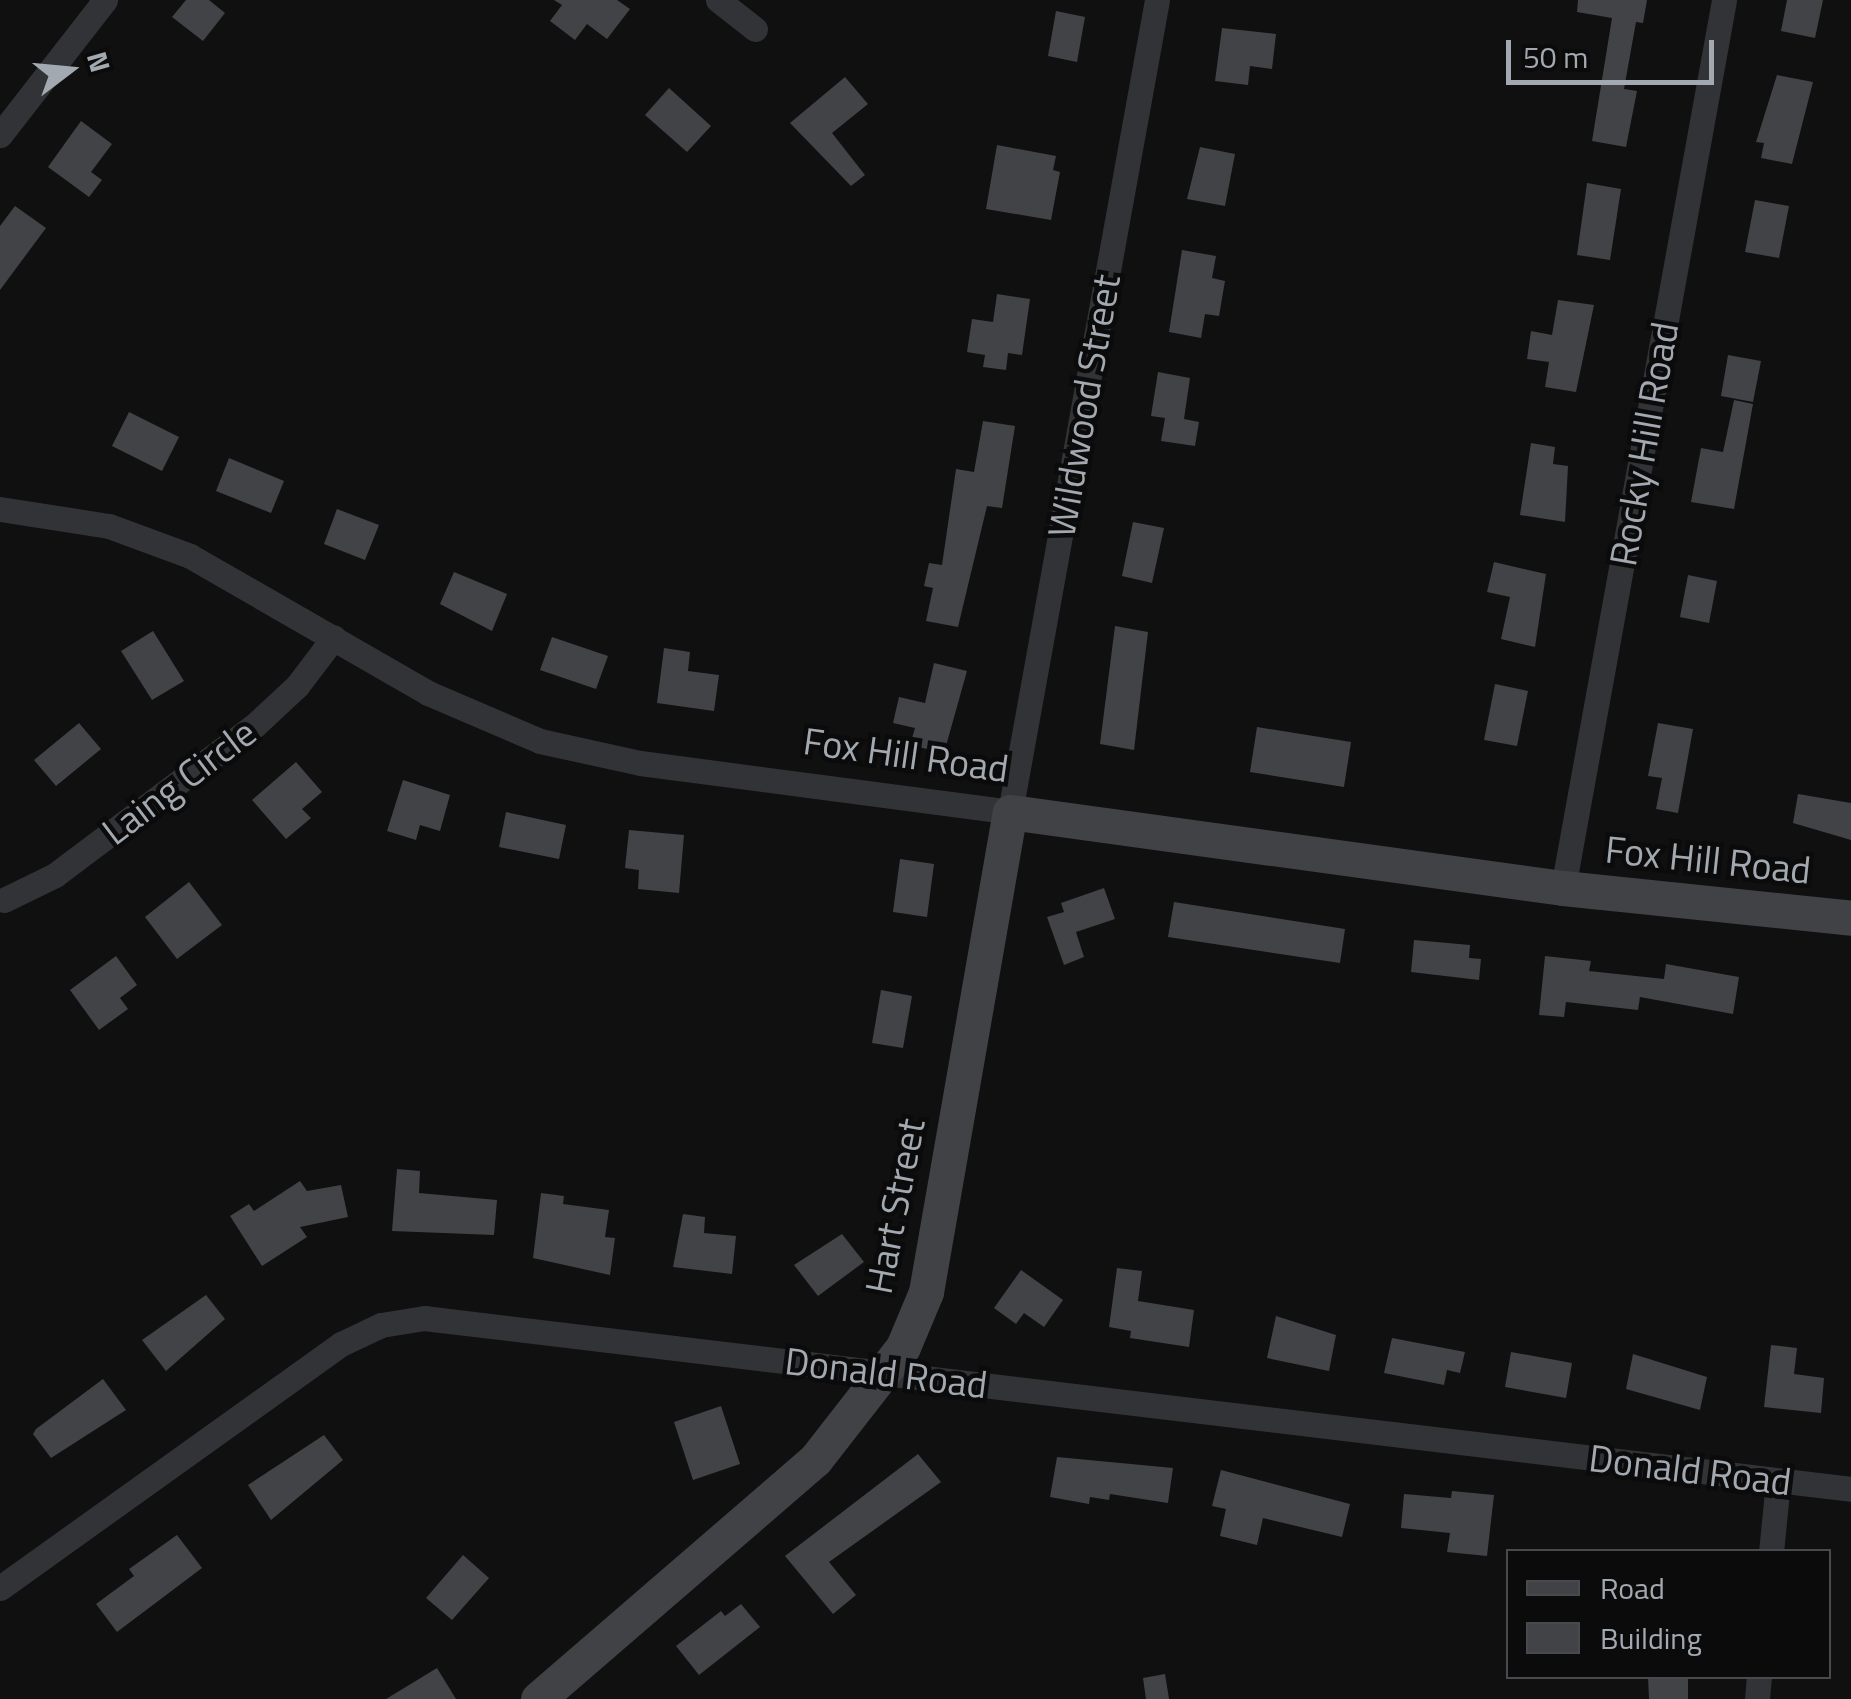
<!DOCTYPE html>
<html>
<head>
<meta charset="utf-8">
<style>
	body { margin:0 }
	#map { position:relative; width:1851px; height:1699px; overflow:hidden; background:#101011; font-family:"Titillium Web",sans-serif }
	div>[style] { position:absolute }
	.building>* { inset:0; background:#424346 }
	.street>* { height:25px; margin:-12.5px; padding:0 12.5px; transform-origin:12.5px; border-radius:12.5px; background:#313336 }
	.secondary>* { height:35px; margin:-17.5px; padding:0 17.5px; transform-origin:17.5px; border-radius:17.5px; background:#404245 }
	span { translate:-50% -50%; white-space:nowrap; text-align:center; line-height:1.15; -webkit-text-stroke:9px #0b0b0c; paint-order:stroke }
	.street-label { font-size:38px; color:#a3a9b0 }
	.legend { position:absolute; left:1506px; top:1549px; width:325px; height:130px; box-sizing:border-box; background:#0b0b0c; border:2px solid #484a4e; margin:0; padding:12px 18px; list-style:none; font-size:30px; color:#a3a9b0 }
	.legend li { display:flex; align-items:center; gap:20px; height:50px }
	.legend b { width:50px; border:2px solid #484a4e }
	.north { position:absolute; left:20px; top:20px; width:100px; height:100px; -webkit-text-stroke:8px #0b0b0c; paint-order:stroke; rotate:74deg; font-size:28px; font-weight:700; line-height:40px; text-align:center; color:#a3a9b0 }
	.north::after { content:''; display:block; margin:auto; width:35px; height:45px; background:#a3a9b0; clip-path:polygon(50% 0,100% 100%,50% 72%,0 100%) }
	.scale { position:absolute; left:1506px; top:40px; width:208px; height:45px; box-sizing:border-box; border:5px solid #a3a9b0; border-top:0; padding-left:12px; font-size:30px; line-height:35px; white-space:nowrap; color:#a3a9b0; -webkit-text-stroke:8px #0b0b0c; paint-order:stroke }
</style>
</head>
<body>
<div id="map">
	<div class="building">
		<i style="clip-path:polygon(186px 0,209px 0,225px 13px,203px 41px,172px 17px)"></i>
		<i style="clip-path:polygon(554px 0,617px 0,630px 9px,607px 39px,587px 24px,575px 40px,550px 21px,562px 5px)"></i>
		<i style="clip-path:polygon(1578px 0,1647px 0,1643px 23px,1636px 22px,1624px 89px,1637px 91px,1626px 147px,1592px 141px,1612px 18px,1577px 12px)"></i>
		<i style="clip-path:polygon(1787px 0,1823px 0,1815px 38px,1781px 31px)"></i>
		<i style="clip-path:polygon(1056px 11px,1085px 17px,1077px 62px,1048px 56px)"></i>
		<i style="clip-path:polygon(1222px 28px,1276px 34px,1272px 69px,1250px 66px,1248px 85px,1215px 81px)"></i>
		<i style="clip-path:polygon(1777px 75px,1813px 82px,1792px 164px,1761px 158px,1764px 143px,1756px 142px)"></i>
		<i style="clip-path:polygon(845px 77px,868px 104px,832px 133px,865px 175px,851px 186px,790px 123px)"></i>
		<i style="clip-path:polygon(669px 88px,711px 126px,687px 152px,645px 115px)"></i>
		<i style="clip-path:polygon(81px 121px,112px 144px,91px 172px,102px 180px,89px 197px,48px 167px)"></i>
		<i style="clip-path:polygon(997px 145px,1056px 156px,1053px 170px,1060px 172px,1051px 220px,986px 209px)"></i>
		<i style="clip-path:polygon(1200px 147px,1235px 154px,1225px 206px,1187px 199px)"></i>
		<i style="clip-path:polygon(1587px 183px,1621px 189px,1610px 260px,1577px 255px)"></i>
		<i style="clip-path:polygon(1755px 200px,1789px 206px,1779px 258px,1745px 252px)"></i>
		<i style="clip-path:polygon(15px 206px,46px 228px,0 290px,0 226px)"></i>
		<i style="clip-path:polygon(1182px 250px,1216px 256px,1212px 278px,1225px 281px,1219px 316px,1205px 314px,1201px 338px,1169px 332px)"></i>
		<i style="clip-path:polygon(997px 294px,1030px 299px,1022px 355px,1008px 353px,1006px 370px,983px 367px,985px 355px,967px 352px,972px 319px,993px 322px)"></i>
		<i style="clip-path:polygon(1558px 300px,1594px 305px,1576px 392px,1545px 387px,1549px 362px,1527px 359px,1531px 331px,1552px 335px)"></i>
		<i style="clip-path:polygon(1728px 355px,1761px 361px,1753px 402px,1721px 396px)"></i>
		<i style="clip-path:polygon(1158px 372px,1190px 378px,1184px 419px,1199px 422px,1195px 446px,1161px 441px,1165px 418px,1151px 416px)"></i>
		<i style="clip-path:polygon(1734px 400px,1753px 404px,1734px 509px,1691px 502px,1701px 448px,1723px 452px)"></i>
		<i style="clip-path:polygon(129px 412px,179px 437px,162px 471px,112px 446px)"></i>
		<i style="clip-path:polygon(983px 421px,1015px 426px,1002px 508px,987px 506px,958px 627px,926px 621px,933px 588px,924px 586px,929px 563px,942px 565px,956px 469px,974px 472px)"></i>
		<i style="clip-path:polygon(1531px 443px,1555px 447px,1553px 464px,1568px 466px,1565px 522px,1520px 515px)"></i>
		<i style="clip-path:polygon(229px 458px,284px 481px,271px 513px,216px 491px)"></i>
		<i style="clip-path:polygon(337px 509px,379px 525px,365px 560px,324px 544px)"></i>
		<i style="clip-path:polygon(1133px 522px,1164px 528px,1152px 583px,1122px 576px)"></i>
		<i style="clip-path:polygon(1494px 562px,1546px 574px,1535px 647px,1501px 639px,1510px 597px,1487px 592px)"></i>
		<i style="clip-path:polygon(454px 572px,507px 594px,492px 631px,440px 604px)"></i>
		<i style="clip-path:polygon(1688px 575px,1717px 581px,1709px 623px,1680px 617px)"></i>
		<i style="clip-path:polygon(1115px 626px,1148px 632px,1134px 750px,1100px 744px)"></i>
		<i style="clip-path:polygon(153px 631px,184px 681px,152px 700px,121px 651px)"></i>
		<i style="clip-path:polygon(552px 637px,608px 656px,596px 689px,540px 670px)"></i>
		<i style="clip-path:polygon(664px 648px,690px 652px,688px 671px,719px 675px,714px 711px,657px 703px)"></i>
		<i style="clip-path:polygon(934px 663px,967px 671px,944px 753px,910px 745px,915px 728px,893px 723px,899px 697px,925px 703px)"></i>
		<i style="clip-path:polygon(1495px 684px,1528px 691px,1517px 746px,1484px 740px)"></i>
		<i style="clip-path:polygon(79px 723px,101px 749px,56px 786px,34px 760px)"></i>
		<i style="clip-path:polygon(1658px 723px,1693px 729px,1678px 813px,1656px 809px,1662px 778px,1648px 776px)"></i>
		<i style="clip-path:polygon(1257px 727px,1351px 742px,1344px 787px,1250px 772px)"></i>
		<i style="clip-path:polygon(296px 762px,322px 792px,302px 809px,311px 818px,286px 839px,252px 800px)"></i>
		<i style="clip-path:polygon(403px 780px,450px 795px,440px 831px,420px 825px,416px 840px,387px 831px)"></i>
		<i style="clip-path:polygon(1798px 794px,1851px 803px,1851px 840px,1793px 823px)"></i>
		<i style="clip-path:polygon(506px 812px,566px 825px,559px 859px,499px 847px)"></i>
		<i style="clip-path:polygon(629px 830px,684px 835px,679px 893px,638px 889px,639px 870px,625px 868px)"></i>
		<i style="clip-path:polygon(900px 859px,934px 864px,927px 917px,893px 912px)"></i>
		<i style="clip-path:polygon(189px 882px,222px 925px,177px 959px,145px 917px)"></i>
		<i style="clip-path:polygon(1104px 888px,1115px 919px,1076px 932px,1084px 957px,1064px 965px,1047px 917px,1064px 912px,1061px 903px)"></i>
		<i style="clip-path:polygon(1174px 902px,1345px 929px,1340px 963px,1168px 937px)"></i>
		<i style="clip-path:polygon(1414px 940px,1470px 945px,1469px 958px,1481px 959px,1479px 980px,1411px 972px)"></i>
		<i style="clip-path:polygon(116px 956px,137px 985px,120px 998px,128px 1009px,99px 1030px,70px 990px)"></i>
		<i style="clip-path:polygon(1545px 956px,1591px 961px,1589px 971px,1664px 979px,1666px 964px,1739px 977px,1733px 1014px,1640px 997px,1638px 1010px,1566px 1002px,1564px 1017px,1539px 1015px)"></i>
		<i style="clip-path:polygon(881px 990px,912px 996px,903px 1048px,872px 1043px)"></i>
		<i style="clip-path:polygon(397px 1169px,420px 1171px,419px 1193px,497px 1200px,494px 1235px,392px 1231px)"></i>
		<i style="clip-path:polygon(300px 1181px,307px 1191px,341px 1185px,348px 1217px,300px 1227px,307px 1237px,262px 1266px,230px 1216px,249px 1204px,254px 1211px)"></i>
		<i style="clip-path:polygon(541px 1193px,564px 1196px,563px 1204px,609px 1210px,605px 1237px,615px 1238px,610px 1275px,533px 1258px)"></i>
		<i style="clip-path:polygon(683px 1214px,705px 1217px,704px 1233px,736px 1236px,732px 1274px,673px 1267px)"></i>
		<i style="clip-path:polygon(842px 1234px,864px 1262px,818px 1296px,794px 1265px)"></i>
		<i style="clip-path:polygon(1117px 1268px,1142px 1271px,1138px 1301px,1194px 1310px,1189px 1347px,1130px 1338px,1131px 1331px,1109px 1327px)"></i>
		<i style="clip-path:polygon(1021px 1270px,1063px 1300px,1044px 1327px,1024px 1313px,1016px 1324px,994px 1308px)"></i>
		<i style="clip-path:polygon(206px 1295px,225px 1319px,166px 1371px,142px 1340px)"></i>
		<i style="clip-path:polygon(1276px 1316px,1336px 1335px,1329px 1371px,1267px 1358px)"></i>
		<i style="clip-path:polygon(1392px 1338px,1465px 1352px,1460px 1373px,1447px 1370px,1444px 1385px,1384px 1373px)"></i>
		<i style="clip-path:polygon(1771px 1345px,1797px 1348px,1794px 1374px,1824px 1378px,1821px 1413px,1764px 1407px)"></i>
		<i style="clip-path:polygon(1511px 1352px,1572px 1363px,1566px 1398px,1505px 1387px)"></i>
		<i style="clip-path:polygon(1633px 1354px,1707px 1377px,1700px 1410px,1626px 1389px)"></i>
		<i style="clip-path:polygon(103px 1379px,126px 1410px,51px 1458px,33px 1434px,36px 1429px)"></i>
		<i style="clip-path:polygon(721px 1406px,740px 1464px,693px 1480px,674px 1422px)"></i>
		<i style="clip-path:polygon(324px 1435px,343px 1460px,271px 1520px,248px 1485px)"></i>
		<i style="clip-path:polygon(918px 1454px,941px 1482px,829px 1562px,856px 1595px,833px 1614px,785px 1556px)"></i>
		<i style="clip-path:polygon(1057px 1457px,1173px 1468px,1168px 1503px,1110px 1494px,1109px 1500px,1090px 1497px,1089px 1504px,1050px 1497px)"></i>
		<i style="clip-path:polygon(1221px 1470px,1350px 1504px,1342px 1537px,1263px 1518px,1257px 1545px,1220px 1536px,1226px 1509px,1212px 1506px)"></i>
		<i style="clip-path:polygon(1452px 1491px,1494px 1495px,1487px 1556px,1447px 1552px,1450px 1533px,1401px 1528px,1404px 1494px,1451px 1498px)"></i>
		<i style="clip-path:polygon(177px 1535px,202px 1568px,117px 1632px,96px 1604px,134px 1576px,129px 1569px)"></i>
		<i style="clip-path:polygon(463px 1555px,489px 1578px,452px 1620px,426px 1598px)"></i>
		<i style="clip-path:polygon(741px 1604px,760px 1627px,699px 1675px,676px 1646px,721px 1611px,725px 1616px)"></i>
		<i style="clip-path:polygon(437px 1668px,456px 1699px,386px 1699px)"></i>
		<i style="clip-path:polygon(1165px 1674px,1169px 1699px,1146px 1699px,1143px 1678px)"></i>
		<i style="clip-path:polygon(1648px 1676px,1688px 1676px,1688px 1699px,1649px 1699px)"></i>
	</div>
	<div class="street">
		<i style="left:718px;top:0;width:47px;rotate:38.1deg"></i>
		<i style="left:0;top:135px;width:171px;rotate:-52.1deg"></i>
		<i style="left:0;top:509px;width:110px;rotate:8.9deg"></i>
		<i style="left:109px;top:526px;width:86px;rotate:20.3deg"></i>
		<i style="left:190px;top:556px;width:275px;rotate:29.9deg"></i>
		<i style="left:428px;top:693px;width:122px;rotate:23.2deg"></i>
		<i style="left:540px;top:741px;width:102px;rotate:12.4deg"></i>
		<i style="left:640px;top:763px;width:373px;rotate:7.5deg"></i>
		<i style="left:1010px;top:812px;width:825px;rotate:-79.74deg"></i>
		<i style="left:1563px;top:888px;width:902px;rotate:-79.72deg"></i>
		<i style="left:4px;top:900px;width:57px;rotate:-26.1deg"></i>
		<i style="left:55px;top:875px;width:250px;rotate:-36.9deg"></i>
		<i style="left:255px;top:725px;width:57px;rotate:-42.9deg"></i>
		<i style="left:297px;top:686px;width:61px;rotate:-52.9deg"></i>
		<i style="left:1771px;top:1552px;width:70px;rotate:-84.3deg"></i>
		<i style="left:0;top:1588px;width:419px;rotate:-35.6deg"></i>
		<i style="left:341px;top:1344px;width:44px;rotate:-25.4deg"></i>
		<i style="left:381px;top:1325px;width:44px;rotate:-9.2deg"></i>
		<i style="left:424px;top:1318px;width:1437px;rotate:6.83deg"></i>
		<i style="left:1757px;top:1699px;width:23px;rotate:-85deg"></i>
	</div>
	<div class="secondary">
		<i style="left:538px;top:1699px;width:366px;rotate:-40.8deg"></i>
		<i style="left:815px;top:1460px;width:143px;rotate:-52.1deg"></i>
		<i style="left:903px;top:1347px;width:60px;rotate:-67.3deg"></i>
		<i style="left:926px;top:1292px;width:487px;rotate:-80.1deg"></i>
		<i style="left:1010px;top:812px;width:558px;rotate:7.83deg"></i>
		<i style="left:1563px;top:888px;width:290px;rotate:5.9deg"></i>
	</div>
	<div class="street-label">
		<span style="left:1084px;top:406px;rotate:-80deg">Wildwood Street</span>
		<span style="left:1644px;top:444px;rotate:-80deg">Rocky Hill Road</span>
		<span style="left:906px;top:755px;rotate:8deg">Fox Hill Road</span>
		<span style="left:179px;top:782px;rotate:-37deg">Laing Circle</span>
		<span style="left:1708px;top:860px;rotate:6deg">Fox Hill Road</span>
		<span style="left:895px;top:1206px;rotate:-79deg">Hart Street</span>
		<span style="left:886px;top:1373px;rotate:7deg">Donald Road</span>
		<span style="left:1690px;top:1470px;rotate:7deg">Donald Road</span>
	</div>
	<ul class="legend">
	<li><b style="height:12px;background:#404245"></b>Road</li>
	<li><b style="height:28px;background:#424346"></b>Building</li>
	</ul>
	<div class="north">N</div>
	<div class="scale">50 m</div>
</div>
</body>
</html>
